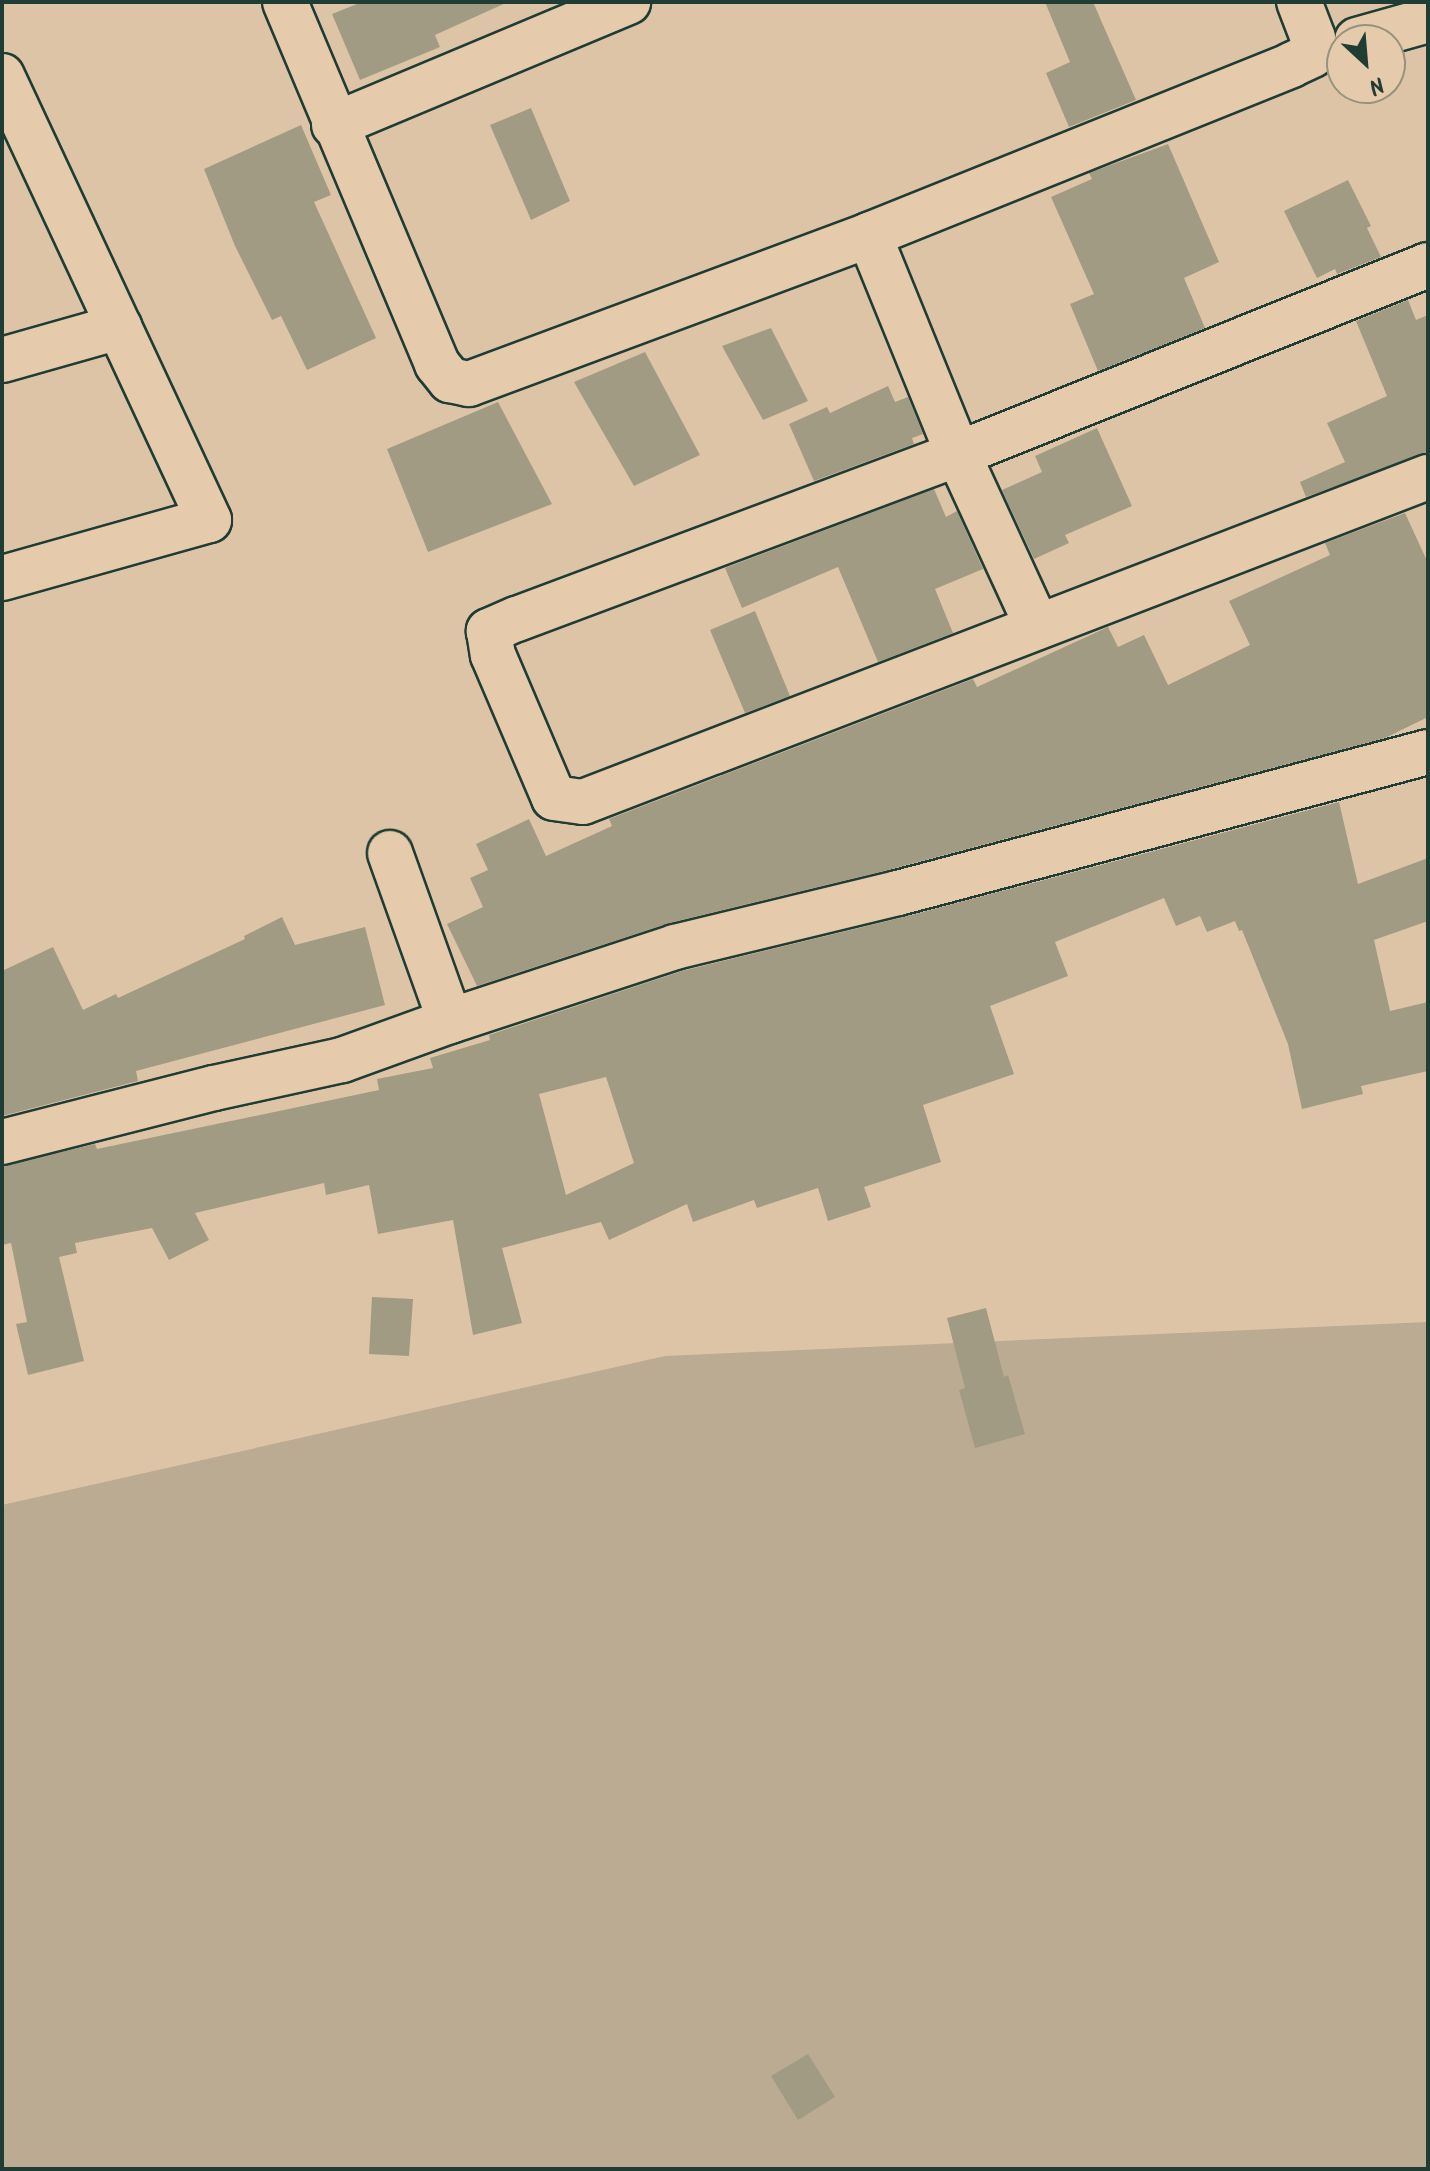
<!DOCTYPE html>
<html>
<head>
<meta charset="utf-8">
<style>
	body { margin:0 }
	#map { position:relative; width:1430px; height:2171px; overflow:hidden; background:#ddc4a7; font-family:Kalam,sans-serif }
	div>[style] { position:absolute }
	.green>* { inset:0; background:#baab92 }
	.building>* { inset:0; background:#a29b83 }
	.roads { filter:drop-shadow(2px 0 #1f3d34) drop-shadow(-2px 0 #1f3d34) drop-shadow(0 2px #1f3d34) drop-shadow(0 -2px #1f3d34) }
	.minor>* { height:44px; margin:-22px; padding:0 22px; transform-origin:22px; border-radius:22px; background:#e5caac }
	span { translate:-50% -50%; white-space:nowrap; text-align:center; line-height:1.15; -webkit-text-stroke:6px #e5caac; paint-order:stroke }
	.frame { position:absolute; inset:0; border:4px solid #1f3d34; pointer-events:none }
	.north { position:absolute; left:1326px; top:24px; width:80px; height:80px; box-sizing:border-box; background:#e5caac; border:2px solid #96927c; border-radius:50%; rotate:154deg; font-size:22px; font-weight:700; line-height:32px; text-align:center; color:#1f3d34 }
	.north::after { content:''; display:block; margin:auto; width:28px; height:36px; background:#1f3d34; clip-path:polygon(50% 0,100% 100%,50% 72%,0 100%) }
</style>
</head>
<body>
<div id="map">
	<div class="green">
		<i style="clip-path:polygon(1428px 1322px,1428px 2169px,2px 2169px,2px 1505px,665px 1356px)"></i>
	</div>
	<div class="building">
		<i style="clip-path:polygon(362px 2px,508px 2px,435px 35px,440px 47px,360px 80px,332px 14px)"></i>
		<i style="clip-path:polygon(1045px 2px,1093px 2px,1136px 100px,1069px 127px,1046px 73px,1070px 62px)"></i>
		<i style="clip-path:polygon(531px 108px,570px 201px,531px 220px,490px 125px)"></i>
		<i style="clip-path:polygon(301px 125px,331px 195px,314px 202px,376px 338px,307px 370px,281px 316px,272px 320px,235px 246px,204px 169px)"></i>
		<i style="clip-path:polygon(1168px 144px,1219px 262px,1184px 278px,1205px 328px,1098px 371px,1070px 304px,1094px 294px,1051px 197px,1092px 179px,1089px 173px)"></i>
		<i style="clip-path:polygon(1348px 180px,1371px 226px,1367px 228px,1381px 257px,1337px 274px,1335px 269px,1317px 278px,1284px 211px)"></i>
		<i style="clip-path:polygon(1408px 300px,1416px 320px,1428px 315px,1428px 453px,1306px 497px,1300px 482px,1345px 462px,1327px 423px,1387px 396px,1356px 321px)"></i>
		<i style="clip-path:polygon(771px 328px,808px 401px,763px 420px,722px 346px)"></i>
		<i style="clip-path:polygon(645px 352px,700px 455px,634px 486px,574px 382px)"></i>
		<i style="clip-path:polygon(888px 386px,895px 402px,908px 397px,923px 434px,912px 438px,914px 444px,814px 481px,789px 424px,827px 407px,830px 413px)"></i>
		<i style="clip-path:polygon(498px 402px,552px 504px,428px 552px,387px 449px)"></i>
		<i style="clip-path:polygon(1097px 428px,1132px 506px,1065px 535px,1069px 543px,1034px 559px,1002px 490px,1042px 472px,1035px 456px)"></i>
		<i style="clip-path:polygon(934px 489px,946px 517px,957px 511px,983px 569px,935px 589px,953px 633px,878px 662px,838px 567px,742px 608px,725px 568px)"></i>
		<i style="clip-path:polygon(1405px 513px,1428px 563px,1428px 717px,1385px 738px,892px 869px,669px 923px,477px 986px,447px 924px,483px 907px,470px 878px,488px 870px,476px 844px,529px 819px,546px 856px,612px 826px,609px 819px,973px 679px,977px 687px,1108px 627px,1118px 647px,1144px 635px,1168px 685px,1250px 645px,1229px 601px,1330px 555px,1325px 543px)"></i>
		<i style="clip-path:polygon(755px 611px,790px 696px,745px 713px,710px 630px)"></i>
		<i style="clip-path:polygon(evenodd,1339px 802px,1358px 884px,1428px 858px,1428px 921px,1374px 940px,1390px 1011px,1428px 1002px,1428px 1071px,1361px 1086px,1363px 1094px,1302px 1109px,1288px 1044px,1242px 930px,1239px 931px,1235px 921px,1207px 932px,1200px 916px,1176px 926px,1164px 898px,1055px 942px,1068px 976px,990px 1006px,1014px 1074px,923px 1105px,941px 1162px,864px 1187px,871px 1207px,828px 1221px,818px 1188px,757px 1208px,754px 1200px,693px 1222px,687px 1204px,609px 1240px,601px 1222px,502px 1248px,522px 1323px,473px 1335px,453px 1220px,378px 1234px,369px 1185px,326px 1195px,324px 1183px,195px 1213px,209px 1240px,169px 1260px,152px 1228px,75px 1243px,77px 1253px,59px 1257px,84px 1361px,28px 1375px,16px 1324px,27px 1322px,11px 1243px,2px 1245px,2px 1166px,95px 1144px,97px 1149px,379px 1090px,377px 1079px,433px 1068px,430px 1058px,490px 1040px,489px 1035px,682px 971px,904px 917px,1339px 802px,606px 1077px,634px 1163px,566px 1195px,539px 1094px,606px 1077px)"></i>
		<i style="clip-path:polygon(282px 917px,295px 945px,365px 927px,385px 1005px,136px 1071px,138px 1081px,2px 1116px,2px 971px,53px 947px,83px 1010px,116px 994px,118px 998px,245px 939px,244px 936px)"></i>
		<i style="clip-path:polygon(372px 1297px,413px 1299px,409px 1356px,369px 1354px)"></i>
		<i style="clip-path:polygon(986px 1308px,1004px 1377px,1008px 1375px,1025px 1434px,975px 1448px,959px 1390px,965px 1388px,947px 1318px)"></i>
		<i style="clip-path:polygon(808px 2054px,835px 2097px,798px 2120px,771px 2076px)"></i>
	</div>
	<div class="roads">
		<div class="minor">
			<i style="left:285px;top:2px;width:393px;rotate:67.2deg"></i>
			<i style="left:437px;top:364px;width:21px;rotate:51deg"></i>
			<i style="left:450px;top:380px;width:19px;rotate:12deg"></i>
			<i style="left:469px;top:384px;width:427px;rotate:-20.4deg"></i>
			<i style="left:869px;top:235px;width:455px;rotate:-21.9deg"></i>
			<i style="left:1291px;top:65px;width:23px;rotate:-25deg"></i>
			<i style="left:1312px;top:55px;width:17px;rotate:-87deg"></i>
			<i style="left:1313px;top:38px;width:39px;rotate:-111deg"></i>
			<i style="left:1357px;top:40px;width:74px;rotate:-15.7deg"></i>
			<i style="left:2px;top:76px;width:490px;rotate:65deg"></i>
			<i style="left:209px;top:520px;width:215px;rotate:164.3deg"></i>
			<i style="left:334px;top:125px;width:319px;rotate:-22.7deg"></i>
			<i style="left:869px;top:235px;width:236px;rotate:67.9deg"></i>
			<i style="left:958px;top:454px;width:189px;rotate:65.3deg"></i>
			<i style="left:1428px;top:265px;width:507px;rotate:158.09deg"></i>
			<i style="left:958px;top:454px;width:472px;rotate:159.5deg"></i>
			<i style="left:516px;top:619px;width:30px;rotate:156deg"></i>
			<i style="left:489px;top:631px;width:24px;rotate:81deg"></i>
			<i style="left:493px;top:655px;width:155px;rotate:66.9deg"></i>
			<i style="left:554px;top:798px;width:29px;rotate:8deg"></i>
			<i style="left:583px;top:802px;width:905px;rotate:-21.04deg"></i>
			<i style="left:2px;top:360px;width:122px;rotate:-15.8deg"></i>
			<i style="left:390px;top:853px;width:178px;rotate:70.3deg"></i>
			<i style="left:2px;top:1142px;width:219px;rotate:-14.3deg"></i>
			<i style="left:214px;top:1088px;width:131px;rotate:-12.3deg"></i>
			<i style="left:342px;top:1060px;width:115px;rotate:-19.9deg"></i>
			<i style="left:450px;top:1021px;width:237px;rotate:-18.2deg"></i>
			<i style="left:675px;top:947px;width:229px;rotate:-13.6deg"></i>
			<i style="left:898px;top:893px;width:548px;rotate:-14.9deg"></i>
		</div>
	</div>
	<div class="frame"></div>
	<div class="north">N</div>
</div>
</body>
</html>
